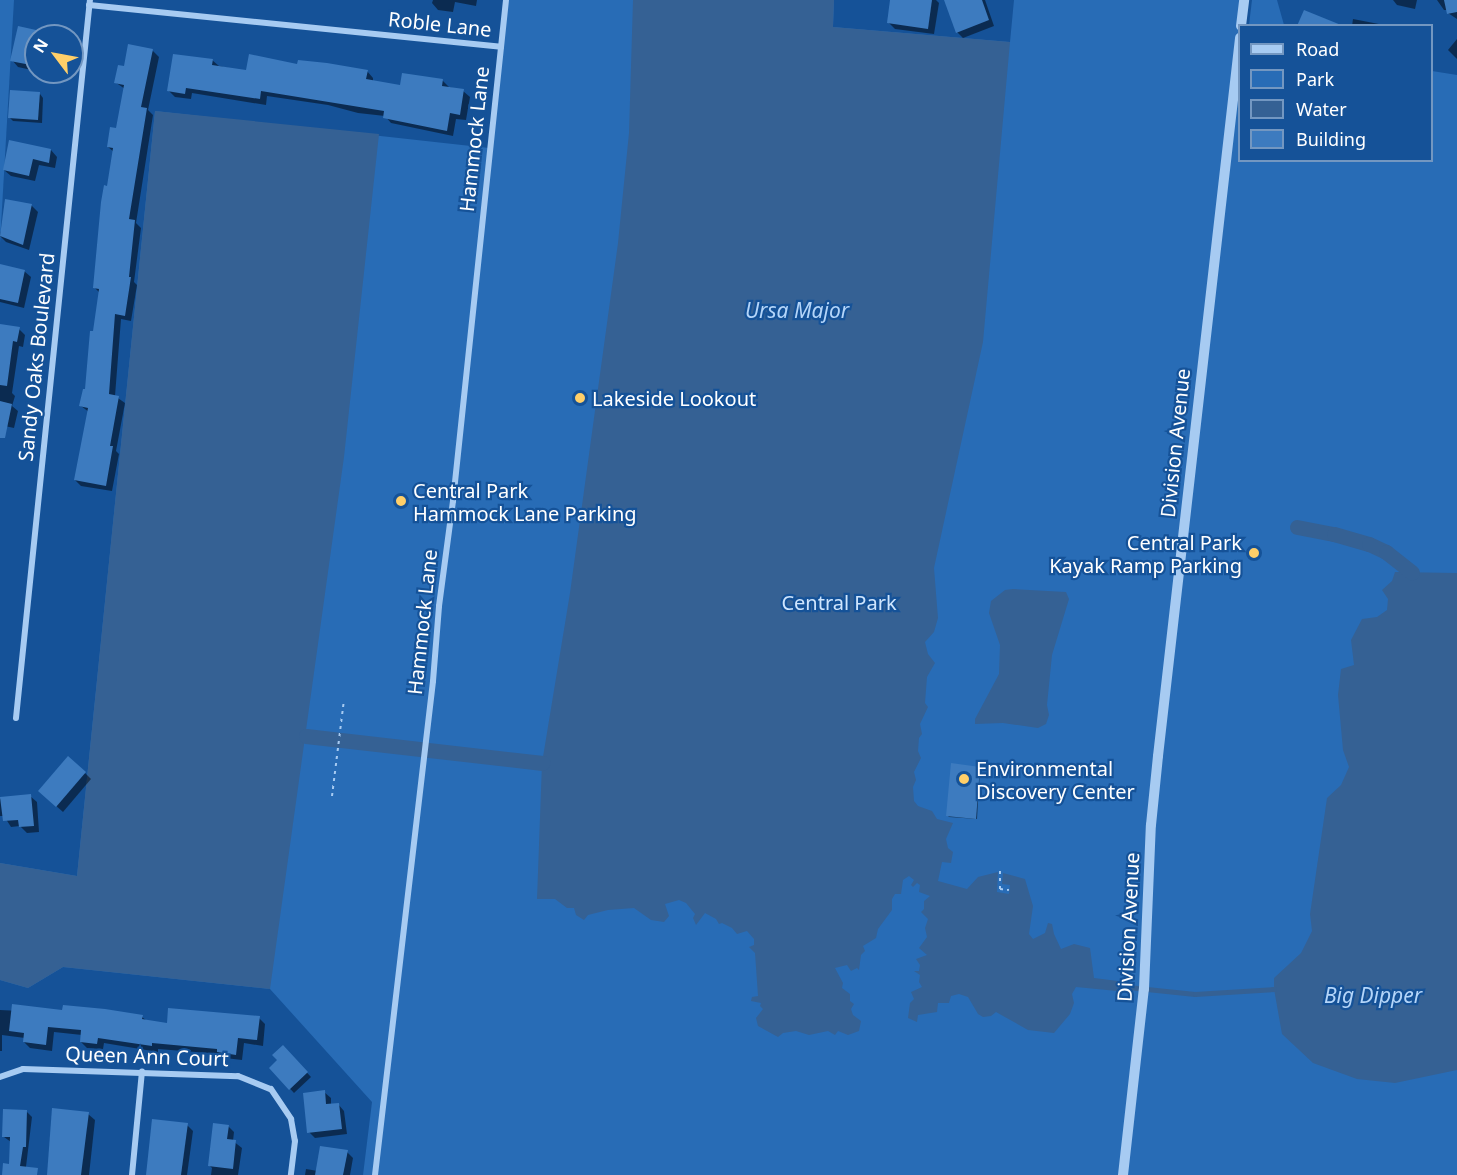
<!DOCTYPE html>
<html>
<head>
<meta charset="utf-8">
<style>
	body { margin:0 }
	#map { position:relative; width:1457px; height:1175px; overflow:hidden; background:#155298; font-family:"Noto Sans",sans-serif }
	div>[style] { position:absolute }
	.green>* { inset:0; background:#286cb6 }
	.water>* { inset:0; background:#356194 }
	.shadow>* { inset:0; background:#0007 }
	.stream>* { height:4.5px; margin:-2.25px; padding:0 2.25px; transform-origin:2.25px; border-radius:2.25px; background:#356194 }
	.canal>* { height:15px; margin:-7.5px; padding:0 7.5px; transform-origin:7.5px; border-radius:7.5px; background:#356194 }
	.building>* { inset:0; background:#3d7bbf }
	.path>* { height:2px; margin-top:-1px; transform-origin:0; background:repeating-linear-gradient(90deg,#a7cbf2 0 3px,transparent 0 7.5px) }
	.minor>* { height:6px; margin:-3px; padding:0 3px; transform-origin:3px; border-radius:3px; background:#a7cbf2 }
	.tertiary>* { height:10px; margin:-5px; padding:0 5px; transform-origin:5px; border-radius:5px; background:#a7cbf2 }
	.dots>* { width:16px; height:16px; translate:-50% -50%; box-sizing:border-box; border:3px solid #155298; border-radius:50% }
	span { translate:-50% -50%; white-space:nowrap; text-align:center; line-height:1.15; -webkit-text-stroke:4.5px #155298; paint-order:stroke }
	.street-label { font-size:20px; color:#fff }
	.poi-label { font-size:20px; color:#fff }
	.left { translate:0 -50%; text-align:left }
	.right { translate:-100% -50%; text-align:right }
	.park-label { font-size:20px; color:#cfe5fd }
	.water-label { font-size:21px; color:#b4d5f9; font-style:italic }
	.legend { position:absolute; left:1238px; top:24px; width:195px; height:138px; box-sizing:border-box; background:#155298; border:2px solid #7397c1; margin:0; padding:8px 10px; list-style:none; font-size:18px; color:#fff }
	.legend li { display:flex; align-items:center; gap:12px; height:30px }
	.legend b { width:30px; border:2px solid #7397c1 }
	.north { position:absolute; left:24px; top:24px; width:60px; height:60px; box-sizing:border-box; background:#155298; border:2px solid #7397c1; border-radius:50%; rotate:302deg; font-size:16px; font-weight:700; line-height:24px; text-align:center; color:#fff }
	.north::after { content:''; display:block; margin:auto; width:21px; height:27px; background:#ffcf69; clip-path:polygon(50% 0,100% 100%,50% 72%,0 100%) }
</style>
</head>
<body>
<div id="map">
	<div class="green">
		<i style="clip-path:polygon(0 0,14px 0,0 243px)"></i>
		<i style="clip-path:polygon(507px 0,834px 0,833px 27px,1010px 42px,1014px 0,1245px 0,1240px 26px,1240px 160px,1432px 160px,1432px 71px,1457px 75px,1457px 1175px,363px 1175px,372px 1102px,270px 989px,63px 967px,28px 988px,0 980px,0 863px,77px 876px,155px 111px,489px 148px)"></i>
		<i style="clip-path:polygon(1252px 0,1277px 0,1284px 25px,1249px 25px)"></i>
	</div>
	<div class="water">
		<i style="clip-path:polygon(633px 0,834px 0,833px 27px,1010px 42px,983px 342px,934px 568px,938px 618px,934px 632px,925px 642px,928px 654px,935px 663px,927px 677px,925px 703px,928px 707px,920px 724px,922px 734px,919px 738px,918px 751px,921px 758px,914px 772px,916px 780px,913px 787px,914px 801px,918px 806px,932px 811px,937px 819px,953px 823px,946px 839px,948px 848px,953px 852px,951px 863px,942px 862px,938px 881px,967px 889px,978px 877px,998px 872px,997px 892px,1009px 894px,1010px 885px,1002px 884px,1003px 873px,1025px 879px,1033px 906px,1029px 934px,1033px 939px,1045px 933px,1048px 923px,1052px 924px,1054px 934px,1061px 949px,1074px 944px,1090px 948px,1094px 978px,1118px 981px,1117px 991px,1076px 987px,1072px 994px,1074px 1003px,1070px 1014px,1054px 1033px,1028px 1030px,996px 1012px,991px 1016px,983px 1017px,978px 1014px,968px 997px,959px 994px,951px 996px,949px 1003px,938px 1003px,937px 1012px,918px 1015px,917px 1022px,908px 1018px,910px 1003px,914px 999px,911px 992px,922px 987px,919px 982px,920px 975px,914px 971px,919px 971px,920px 965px,916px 959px,927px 955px,919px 948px,927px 937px,925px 928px,928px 919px,921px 912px,924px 909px,924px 901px,930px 896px,919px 892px,920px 885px,917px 883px,913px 887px,911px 885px,914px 880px,909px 876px,903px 880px,901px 894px,895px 894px,892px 899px,892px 910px,878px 929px,876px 938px,863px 946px,865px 951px,861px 955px,859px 970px,857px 968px,851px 971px,847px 965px,835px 968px,843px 983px,842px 988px,850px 994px,850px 1001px,854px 1004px,851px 1009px,853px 1015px,861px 1021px,859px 1031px,848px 1035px,838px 1031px,835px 1035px,828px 1031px,809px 1035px,796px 1031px,783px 1033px,778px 1037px,758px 1026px,756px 1018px,763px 1009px,760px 1006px,761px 1003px,751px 1001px,752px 997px,758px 996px,755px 953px,749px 947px,754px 945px,754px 939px,747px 931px,737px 934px,732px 928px,722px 923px,719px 924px,716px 919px,705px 913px,696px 925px,693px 918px,695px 914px,686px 903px,679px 900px,665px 904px,669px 916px,664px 922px,651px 920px,634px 908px,608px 910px,588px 915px,584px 920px,576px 915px,574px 908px,567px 908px,555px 899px,537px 899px,542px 763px,570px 593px,618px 243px,629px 133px)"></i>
		<i style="clip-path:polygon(155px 111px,379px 134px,344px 457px,270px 989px,63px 967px,28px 988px,0 980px,0 863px,77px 876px)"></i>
		<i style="clip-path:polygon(1395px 572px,1457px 573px,1457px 1070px,1395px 1083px,1357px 1079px,1313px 1063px,1282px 1034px,1274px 989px,1274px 978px,1301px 953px,1312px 931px,1310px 914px,1327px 798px,1341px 785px,1349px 767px,1343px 750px,1338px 695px,1341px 669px,1354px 665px,1351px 640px,1362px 619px,1377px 617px,1387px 610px,1388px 599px,1382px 590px,1392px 581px)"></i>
		<i style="clip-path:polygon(1013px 589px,1066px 592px,1069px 599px,1052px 655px,1047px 705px,1049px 715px,1046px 724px,1038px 728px,1003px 723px,975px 724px,975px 719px,999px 674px,1000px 645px,989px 613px,991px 601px,1005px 590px)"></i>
	</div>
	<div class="shadow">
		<i style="clip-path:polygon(433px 0,477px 0,476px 6px,455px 2px,453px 12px,438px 10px,432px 3px)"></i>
		<i style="clip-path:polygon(892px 0,936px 0,939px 3px,934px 34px,895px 29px,889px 23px)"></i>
		<i style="clip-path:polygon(945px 0,985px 0,994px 26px,963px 38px,957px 32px)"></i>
		<i style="clip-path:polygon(1393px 0,1417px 0,1415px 9px,1397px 5px)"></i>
		<i style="clip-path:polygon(1437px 0,1457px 0,1457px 19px,1448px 13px,1448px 10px,1444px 10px)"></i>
		<i style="clip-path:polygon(1353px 19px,1384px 25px,1385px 26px,1352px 26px)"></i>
		<i style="clip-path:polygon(19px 28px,45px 36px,36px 36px,36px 71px,18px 67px,12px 60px)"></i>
		<i style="clip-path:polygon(1457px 39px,1457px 59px,1448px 50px)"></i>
		<i style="clip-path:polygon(153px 51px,159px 57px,148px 110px,153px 115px,136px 223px,141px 228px,134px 282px,137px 285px,131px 321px,121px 319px,115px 396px,125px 403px,116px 451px,119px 454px,112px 491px,81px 486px,75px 480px,89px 412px,81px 406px,87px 391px,100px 293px,95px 288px,114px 152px,108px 147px,117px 130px,125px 89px,115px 82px,125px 68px)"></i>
		<i style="clip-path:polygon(212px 60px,219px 66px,247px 72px,298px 66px,367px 71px,373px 78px,373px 82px,401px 86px,443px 81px,449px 87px,463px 91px,470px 97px,466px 120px,456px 119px,453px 136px,391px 123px,385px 116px,358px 113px,328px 105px,267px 96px,266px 105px,192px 93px,191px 99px,175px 97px,169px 91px)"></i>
		<i style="clip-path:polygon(40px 94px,43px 98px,42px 123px,13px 121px,9px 117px)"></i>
		<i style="clip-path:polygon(51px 150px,57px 157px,55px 168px,39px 165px,35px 181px,11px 176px,4px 170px)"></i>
		<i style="clip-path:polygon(7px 200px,31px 205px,38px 212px,29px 250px,6px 242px,0 236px)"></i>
		<i style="clip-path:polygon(0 266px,24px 271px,31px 277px,24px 308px,0 302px)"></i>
		<i style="clip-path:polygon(0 326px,19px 329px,25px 335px,23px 347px,19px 346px,12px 393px,15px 396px,12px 406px,18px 411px,14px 428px,0 425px)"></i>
		<i style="clip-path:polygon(980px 769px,977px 819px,949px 817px,947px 815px)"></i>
		<i style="clip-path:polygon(85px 773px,91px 779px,63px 812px,46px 797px)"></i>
		<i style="clip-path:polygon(30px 796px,37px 802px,39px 832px,27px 833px,20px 826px,11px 827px,4px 816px,0 816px,0 799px)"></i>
		<i style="clip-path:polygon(0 1010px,142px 1017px,147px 1021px,168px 1025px,259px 1018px,265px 1024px,263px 1046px,244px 1043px,242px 1060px,225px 1058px,221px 1054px,158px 1049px,158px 1052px,104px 1043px,103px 1049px,87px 1048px,81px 1042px,82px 1035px,54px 1032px,52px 1051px,30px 1048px,24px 1042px,25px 1038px,2px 1035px,2px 1051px,0 1051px)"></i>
		<i style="clip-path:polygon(283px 1047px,311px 1077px,294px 1093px,271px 1068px,279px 1061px)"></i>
		<i style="clip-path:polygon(324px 1092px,331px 1098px,331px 1105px,338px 1104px,344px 1111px,347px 1134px,315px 1138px,309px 1132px)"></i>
		<i style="clip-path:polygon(26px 1111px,32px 1117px,25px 1175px,3px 1175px,11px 1166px,11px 1142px,4px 1137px)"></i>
		<i style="clip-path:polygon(88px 1114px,95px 1120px,89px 1175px,48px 1175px)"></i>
		<i style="clip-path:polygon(187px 1125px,193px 1131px,187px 1175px,147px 1175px)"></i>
		<i style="clip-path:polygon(228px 1126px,234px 1132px,233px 1141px,242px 1148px,238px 1175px,211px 1175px,212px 1168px,210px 1166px)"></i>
		<i style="clip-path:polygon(347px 1152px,353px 1158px,350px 1175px,305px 1175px,306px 1169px,318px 1171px)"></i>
	</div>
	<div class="stream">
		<i style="left:1118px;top:986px;width:77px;rotate:5.9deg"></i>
		<i style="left:1195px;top:994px;width:79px;rotate:-3.6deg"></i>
	</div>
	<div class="canal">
		<i style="left:1297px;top:527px;width:38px;rotate:11deg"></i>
		<i style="left:1334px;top:534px;width:36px;rotate:16deg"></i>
		<i style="left:1369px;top:544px;width:19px;rotate:25deg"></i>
		<i style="left:1386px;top:552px;width:33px;rotate:38deg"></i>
		<i style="left:306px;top:736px;width:238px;rotate:6.5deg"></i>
	</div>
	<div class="building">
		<i style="clip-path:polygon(890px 0,932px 0,928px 29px,887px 23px)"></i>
		<i style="clip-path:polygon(944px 0,982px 0,989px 20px,956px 33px)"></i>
		<i style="clip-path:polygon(1444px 0,1457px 0,1457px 12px,1447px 14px)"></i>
		<i style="clip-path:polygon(1304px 10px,1341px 25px,1341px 26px,1297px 26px)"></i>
		<i style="clip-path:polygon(18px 26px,36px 30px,36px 66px,10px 61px)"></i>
		<i style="clip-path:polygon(128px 44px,153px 49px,141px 107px,147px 108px,129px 219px,135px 220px,129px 277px,131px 277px,125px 316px,115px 314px,109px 394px,119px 396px,110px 446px,113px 446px,106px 486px,74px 480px,88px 408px,79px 406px,83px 389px,85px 389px,90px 331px,93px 331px,99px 289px,93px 288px,101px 202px,104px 185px,107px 186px,113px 148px,107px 147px,110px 127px,116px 128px,124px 85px,114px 83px,118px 65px,124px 66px)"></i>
		<i style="clip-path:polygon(173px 54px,213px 59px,212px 65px,246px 70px,249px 54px,297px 64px,298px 60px,327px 63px,368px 70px,366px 79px,400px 85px,402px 73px,443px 79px,442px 86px,464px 89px,460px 115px,450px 113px,447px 131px,383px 118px,384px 111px,261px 91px,260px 99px,186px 88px,185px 94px,167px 91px)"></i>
		<i style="clip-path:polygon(10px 90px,40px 92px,38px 120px,8px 118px)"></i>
		<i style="clip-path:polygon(9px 140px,51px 149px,49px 163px,33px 159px,29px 176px,3px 170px)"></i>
		<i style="clip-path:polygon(5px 199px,32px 204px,23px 245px,0 236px)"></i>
		<i style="clip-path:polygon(0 264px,25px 270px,18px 303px,0 299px)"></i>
		<i style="clip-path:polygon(0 324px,20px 327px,17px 342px,13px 341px,7px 386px,0 385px)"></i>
		<i style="clip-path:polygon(0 401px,12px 404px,5px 438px,0 438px)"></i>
		<i style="clip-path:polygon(68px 756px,86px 772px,56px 807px,38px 791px)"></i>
		<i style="clip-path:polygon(951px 763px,980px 767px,976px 819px,946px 816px)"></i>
		<i style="clip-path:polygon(31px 794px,34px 826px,19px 827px,18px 820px,3px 821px,0 797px)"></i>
		<i style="clip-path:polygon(12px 1004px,62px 1010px,63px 1005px,105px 1009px,143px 1015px,142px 1019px,167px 1023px,168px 1008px,260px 1016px,257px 1040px,238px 1038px,236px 1055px,217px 1052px,217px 1049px,152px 1043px,152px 1046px,98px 1038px,97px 1044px,80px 1042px,81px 1030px,48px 1027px,46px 1045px,23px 1042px,24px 1033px,9px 1031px)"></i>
		<i style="clip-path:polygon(283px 1045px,308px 1072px,289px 1090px,269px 1068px,277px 1060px,272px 1055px)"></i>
		<i style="clip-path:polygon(325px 1090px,326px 1104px,339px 1103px,342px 1129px,307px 1133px,303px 1093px)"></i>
		<i style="clip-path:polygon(52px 1108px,89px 1112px,81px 1175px,47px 1175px)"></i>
		<i style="clip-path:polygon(3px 1109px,27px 1110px,26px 1147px,23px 1147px,20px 1166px,38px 1168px,37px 1175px,2px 1175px,3px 1163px,9px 1164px,10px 1137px,2px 1137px)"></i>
		<i style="clip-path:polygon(152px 1119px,188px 1123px,181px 1175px,146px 1175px)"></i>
		<i style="clip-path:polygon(213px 1123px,229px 1125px,227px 1139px,236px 1140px,233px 1169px,208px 1166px)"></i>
		<i style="clip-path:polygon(320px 1146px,348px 1150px,343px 1175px,315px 1175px)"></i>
	</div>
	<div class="path">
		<i style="left:332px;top:796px;width:97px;rotate:-82.9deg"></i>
		<i style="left:1000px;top:871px;width:18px;rotate:90deg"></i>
		<i style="left:1000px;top:889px;width:9px;rotate:6deg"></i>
	</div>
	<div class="minor">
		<i style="left:89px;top:5px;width:414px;rotate:5.8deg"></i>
		<i style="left:16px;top:718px;width:722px;rotate:-84.12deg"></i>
		<i style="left:0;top:1077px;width:24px;rotate:-19deg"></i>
		<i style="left:23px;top:1069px;width:215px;rotate:1.9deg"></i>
		<i style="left:238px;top:1076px;width:35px;rotate:22deg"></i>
		<i style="left:271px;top:1089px;width:36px;rotate:56deg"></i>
		<i style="left:291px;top:1119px;width:22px;rotate:80deg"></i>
		<i style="left:295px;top:1141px;width:34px;rotate:97deg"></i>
		<i style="left:132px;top:1175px;width:104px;rotate:-84.5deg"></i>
		<i style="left:375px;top:1175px;width:497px;rotate:-83.3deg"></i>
		<i style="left:433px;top:681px;width:75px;rotate:-85.4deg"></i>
		<i style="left:439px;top:606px;width:106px;rotate:-82.4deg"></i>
		<i style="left:453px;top:501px;width:504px;rotate:-83.96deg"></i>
	</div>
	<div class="tertiary">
		<i style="left:1241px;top:26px;width:26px;rotate:-83deg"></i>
		<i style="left:1123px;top:1175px;width:187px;rotate:-83.6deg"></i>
		<i style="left:1144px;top:989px;width:164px;rotate:-87.6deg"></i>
		<i style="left:1151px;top:825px;width:69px;rotate:-84.2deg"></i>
		<i style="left:1158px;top:756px;width:723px;rotate:-83.48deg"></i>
	</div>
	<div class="dots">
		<i style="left:580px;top:398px;background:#ffcf69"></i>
		<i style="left:401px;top:501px;background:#ffcf69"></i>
		<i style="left:1254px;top:553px;background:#ffcf69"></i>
		<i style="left:964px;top:779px;background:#ffcf69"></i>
	</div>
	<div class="street-label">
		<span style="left:440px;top:24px;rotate:6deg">Roble Lane</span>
		<span style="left:474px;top:139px;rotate:-84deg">Hammock Lane</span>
		<span style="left:36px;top:357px;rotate:-84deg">Sandy Oaks Boulevard</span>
		<span style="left:1175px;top:443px;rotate:-84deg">Division Avenue</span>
		<span style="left:422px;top:622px;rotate:-84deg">Hammock Lane</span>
		<span style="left:1128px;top:927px;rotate:-87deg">Division Avenue</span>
		<span style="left:147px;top:1056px;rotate:2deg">Queen Ann Court</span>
	</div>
	<div class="poi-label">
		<span class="left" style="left:592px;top:398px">Lakeside Lookout</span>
		<span class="left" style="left:413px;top:502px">Central Park<br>Hammock Lane Parking</span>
		<span class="right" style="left:1242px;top:554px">Central Park<br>Kayak Ramp Parking</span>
		<span class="left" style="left:976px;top:780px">Environmental<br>Discovery Center</span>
	</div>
	<div class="park-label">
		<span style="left:839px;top:602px">Central Park</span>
	</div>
	<div class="water-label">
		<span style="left:797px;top:310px">Ursa Major</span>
		<span style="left:1373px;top:995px">Big Dipper</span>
	</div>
	<ul class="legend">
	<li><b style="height:8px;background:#a7cbf2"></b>Road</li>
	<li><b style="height:16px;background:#286cb6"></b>Park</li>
	<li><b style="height:16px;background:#356194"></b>Water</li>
	<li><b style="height:16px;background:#3d7bbf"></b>Building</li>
	</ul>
	<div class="north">N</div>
</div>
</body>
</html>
